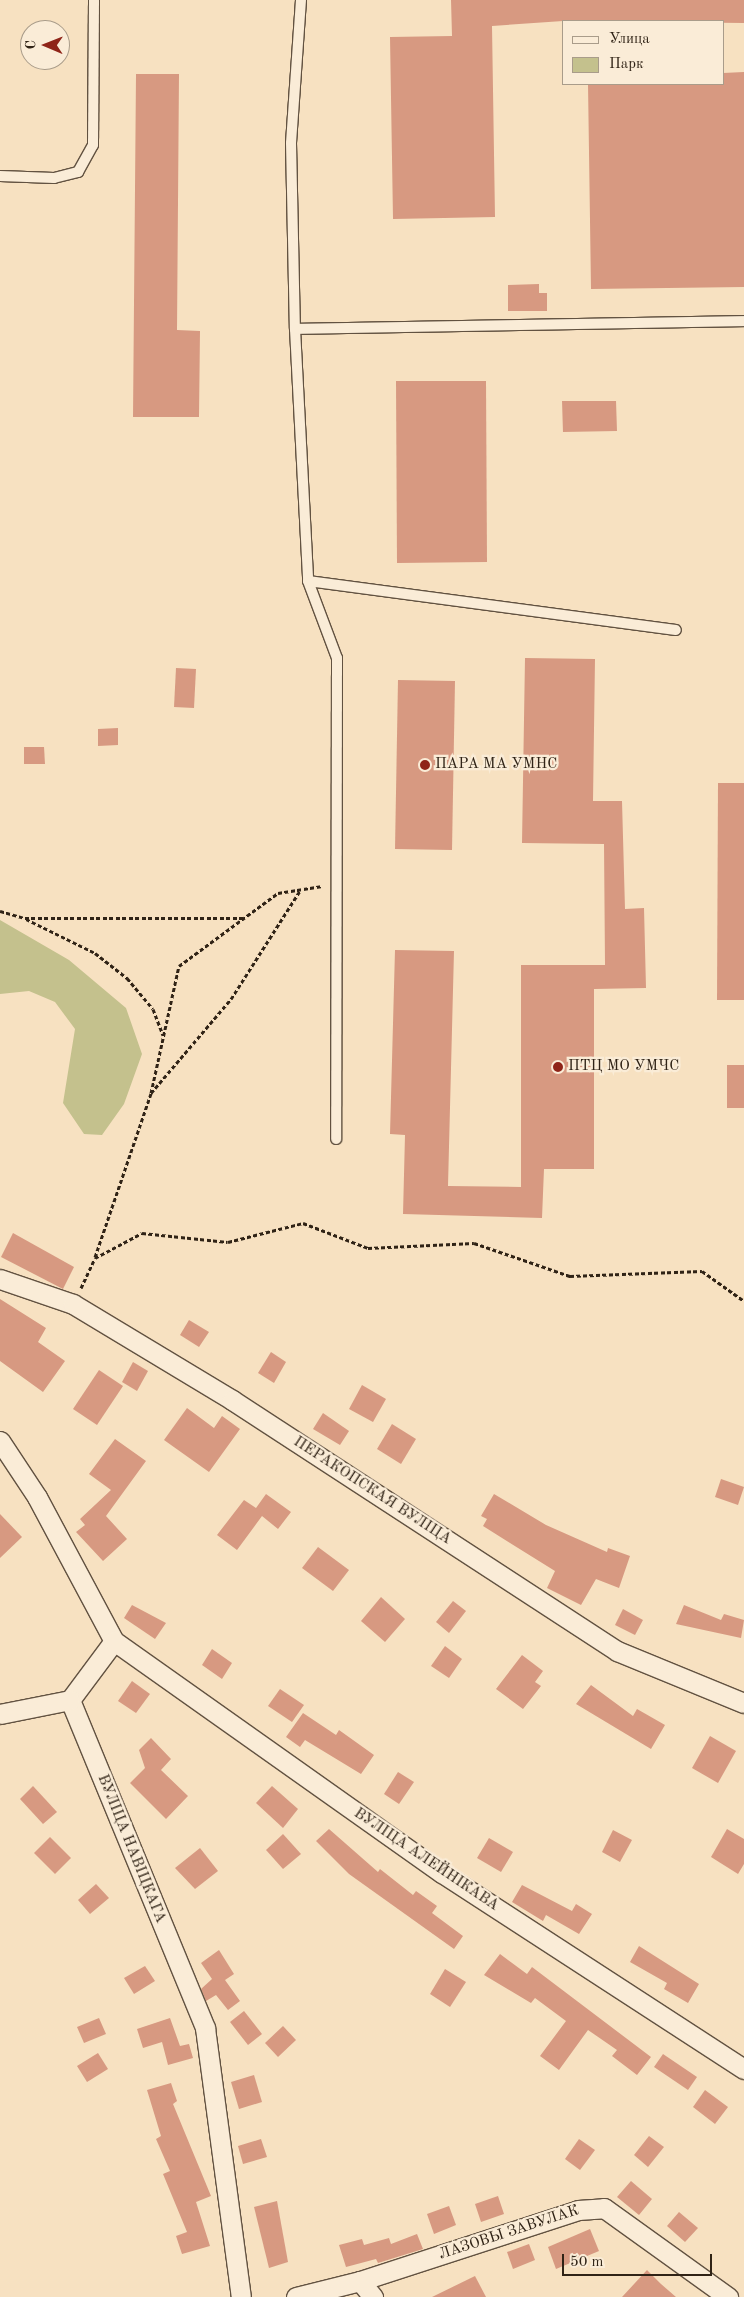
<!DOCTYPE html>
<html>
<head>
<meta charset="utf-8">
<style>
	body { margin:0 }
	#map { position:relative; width:744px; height:2297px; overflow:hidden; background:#f7e1c1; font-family:"Old Standard TT",serif }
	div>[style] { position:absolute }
	.green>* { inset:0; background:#c4c18d }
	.building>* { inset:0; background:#d79981 }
	.path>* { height:3px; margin-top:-1.5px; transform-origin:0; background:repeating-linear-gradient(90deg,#302316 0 4px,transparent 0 6.5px) }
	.roads { filter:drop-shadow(1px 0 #625241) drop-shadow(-1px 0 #625241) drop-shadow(0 1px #625241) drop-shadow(0 -1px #625241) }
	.service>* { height:10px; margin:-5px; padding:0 5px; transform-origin:5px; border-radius:5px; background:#faecd7 }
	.minor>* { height:19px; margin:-9.5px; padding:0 9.5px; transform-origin:9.5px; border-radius:9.5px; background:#faecd7 }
	.dots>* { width:14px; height:14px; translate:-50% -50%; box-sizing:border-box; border:2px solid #faecd7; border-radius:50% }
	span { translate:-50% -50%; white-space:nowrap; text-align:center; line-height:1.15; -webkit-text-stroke:4.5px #faecd7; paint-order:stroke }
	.poi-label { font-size:15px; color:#302316 }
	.left { translate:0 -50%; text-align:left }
	.street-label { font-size:15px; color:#302316 }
	.legend { position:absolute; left:562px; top:20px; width:162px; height:65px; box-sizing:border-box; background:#faecd7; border:1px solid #a99c8a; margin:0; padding:6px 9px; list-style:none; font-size:15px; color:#302316 }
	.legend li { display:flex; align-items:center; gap:10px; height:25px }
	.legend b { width:25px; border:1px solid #a99c8a }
	.north { position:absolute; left:20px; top:20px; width:50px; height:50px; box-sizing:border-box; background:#faecd7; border:1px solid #a99c8a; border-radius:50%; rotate:271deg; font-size:14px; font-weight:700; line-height:20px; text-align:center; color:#302316 }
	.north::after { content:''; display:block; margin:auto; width:18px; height:22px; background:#8f2418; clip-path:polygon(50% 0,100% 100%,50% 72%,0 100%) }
	.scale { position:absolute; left:562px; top:2254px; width:150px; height:22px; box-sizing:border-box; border:2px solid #302316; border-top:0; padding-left:6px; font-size:15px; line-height:18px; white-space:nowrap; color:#302316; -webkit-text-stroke:4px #faecd7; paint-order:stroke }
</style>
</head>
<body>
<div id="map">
	<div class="green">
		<i style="clip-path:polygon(0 920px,69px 960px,126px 1008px,142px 1054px,124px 1104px,102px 1135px,84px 1134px,63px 1103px,75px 1029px,55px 1002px,29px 991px,0 994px)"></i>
	</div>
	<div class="building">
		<i style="clip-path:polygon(451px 0,744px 0,744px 23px,563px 21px,492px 26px,495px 217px,393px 219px,390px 37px,452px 36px)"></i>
		<i style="clip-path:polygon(744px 72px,744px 287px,591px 289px,588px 84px,723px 84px,723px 73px)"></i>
		<i style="clip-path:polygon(136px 74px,179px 74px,177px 330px,200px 331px,199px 417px,133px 417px)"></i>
		<i style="clip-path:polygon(539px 284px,539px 293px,547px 293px,547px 311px,508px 311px,508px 285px)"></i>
		<i style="clip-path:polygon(396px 381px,486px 381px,487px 562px,397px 563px)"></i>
		<i style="clip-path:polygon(562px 401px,616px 401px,617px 431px,563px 432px)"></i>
		<i style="clip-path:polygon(525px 658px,595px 659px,593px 801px,622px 801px,625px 909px,644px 908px,646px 988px,594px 989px,594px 1169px,544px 1169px,542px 1218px,403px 1214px,405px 1135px,390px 1134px,395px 950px,454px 951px,448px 1186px,521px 1187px,521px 965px,605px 965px,604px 844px,522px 843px)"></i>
		<i style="clip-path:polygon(176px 668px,196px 669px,194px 708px,174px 707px)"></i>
		<i style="clip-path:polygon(398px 680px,455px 681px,452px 850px,395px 849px)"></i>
		<i style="clip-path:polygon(118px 728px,118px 745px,98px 746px,98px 729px)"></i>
		<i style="clip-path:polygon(24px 747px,44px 747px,45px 764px,24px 764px)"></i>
		<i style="clip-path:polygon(718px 783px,744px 783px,744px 1000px,717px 1000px)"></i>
		<i style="clip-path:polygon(727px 1065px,744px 1065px,744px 1108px,727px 1108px)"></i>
		<i style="clip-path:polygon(13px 1233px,74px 1267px,63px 1289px,1px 1257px)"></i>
		<i style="clip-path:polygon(0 1299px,46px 1328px,38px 1342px,65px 1361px,43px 1392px,0 1361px)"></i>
		<i style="clip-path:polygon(189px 1320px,209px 1332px,199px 1347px,180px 1335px)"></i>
		<i style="clip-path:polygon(271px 1352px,286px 1362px,274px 1383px,258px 1373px)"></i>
		<i style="clip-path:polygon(133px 1362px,148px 1371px,137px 1391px,122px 1382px)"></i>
		<i style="clip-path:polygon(99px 1370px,123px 1386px,97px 1425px,73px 1409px)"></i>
		<i style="clip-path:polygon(362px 1385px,386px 1399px,373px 1422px,349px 1409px)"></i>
		<i style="clip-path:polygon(187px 1408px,214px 1428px,222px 1416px,240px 1429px,209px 1472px,164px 1440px)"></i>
		<i style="clip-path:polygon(323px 1413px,349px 1431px,340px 1445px,313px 1429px)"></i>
		<i style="clip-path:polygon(392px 1424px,416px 1439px,401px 1464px,377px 1449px)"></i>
		<i style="clip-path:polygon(115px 1439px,146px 1461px,106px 1516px,127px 1539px,103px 1561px,76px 1532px,85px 1525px,80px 1519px,111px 1490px,89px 1474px)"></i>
		<i style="clip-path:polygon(721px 1479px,744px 1487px,738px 1505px,715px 1497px)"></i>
		<i style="clip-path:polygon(266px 1494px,291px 1512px,278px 1529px,262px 1516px,237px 1550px,217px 1535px,244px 1500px,256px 1508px)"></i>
		<i style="clip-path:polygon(494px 1494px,546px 1525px,607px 1552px,608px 1548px,630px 1556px,619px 1588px,596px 1579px,581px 1605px,547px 1588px,555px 1571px,483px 1526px,487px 1519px,481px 1516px)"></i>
		<i style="clip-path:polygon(0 1514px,22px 1537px,0 1558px)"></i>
		<i style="clip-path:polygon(318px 1547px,349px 1570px,333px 1591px,302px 1568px)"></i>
		<i style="clip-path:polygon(381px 1597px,405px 1619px,385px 1642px,361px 1621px)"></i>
		<i style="clip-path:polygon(453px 1601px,466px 1611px,449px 1633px,436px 1622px)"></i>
		<i style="clip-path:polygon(132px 1605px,166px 1623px,155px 1639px,124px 1618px)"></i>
		<i style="clip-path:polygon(684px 1605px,721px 1620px,724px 1614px,744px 1620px,741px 1638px,676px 1624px)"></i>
		<i style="clip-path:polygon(623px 1609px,643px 1620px,635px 1635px,615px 1625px)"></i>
		<i style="clip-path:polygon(445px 1646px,462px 1659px,449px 1678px,431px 1666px)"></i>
		<i style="clip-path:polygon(212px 1649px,232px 1663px,222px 1679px,202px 1665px)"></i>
		<i style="clip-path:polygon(522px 1655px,543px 1671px,535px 1682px,541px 1686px,523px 1709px,496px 1689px)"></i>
		<i style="clip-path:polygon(132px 1681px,150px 1694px,136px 1713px,118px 1701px)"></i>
		<i style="clip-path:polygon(591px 1685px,633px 1716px,637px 1709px,665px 1725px,651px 1749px,576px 1704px)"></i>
		<i style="clip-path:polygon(280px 1689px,304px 1705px,292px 1722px,268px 1706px)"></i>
		<i style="clip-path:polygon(303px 1713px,336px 1735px,339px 1730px,374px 1755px,361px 1774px,305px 1740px,300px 1747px,286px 1737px)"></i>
		<i style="clip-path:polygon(710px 1736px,736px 1751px,718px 1783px,692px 1768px)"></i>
		<i style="clip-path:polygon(151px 1738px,171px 1759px,161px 1770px,188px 1796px,166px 1819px,130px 1783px,145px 1768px,139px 1750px)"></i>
		<i style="clip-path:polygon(398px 1772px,414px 1782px,399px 1804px,384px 1794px)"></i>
		<i style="clip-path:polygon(33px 1786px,57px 1812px,43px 1824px,20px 1799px)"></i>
		<i style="clip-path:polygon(272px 1786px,298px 1809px,283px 1828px,256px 1803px)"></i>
		<i style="clip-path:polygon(329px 1829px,378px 1872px,380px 1869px,413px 1895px,416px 1891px,437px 1906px,432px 1913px,463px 1936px,454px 1949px,349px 1874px,316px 1841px)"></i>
		<i style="clip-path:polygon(727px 1829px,744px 1839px,744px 1864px,738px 1874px,711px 1857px)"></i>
		<i style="clip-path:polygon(613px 1830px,632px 1840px,620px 1862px,602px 1852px)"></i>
		<i style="clip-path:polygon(283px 1834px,301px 1854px,283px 1869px,266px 1850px)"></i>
		<i style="clip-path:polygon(50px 1837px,71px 1858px,55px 1874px,34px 1853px)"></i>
		<i style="clip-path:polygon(489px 1838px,513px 1852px,501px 1872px,477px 1858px)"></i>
		<i style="clip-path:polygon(200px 1848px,218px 1871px,195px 1889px,175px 1868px)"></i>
		<i style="clip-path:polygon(96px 1884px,109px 1898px,90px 1914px,78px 1900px)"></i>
		<i style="clip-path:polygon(522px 1885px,572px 1911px,576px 1904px,592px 1914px,579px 1934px,546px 1915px,543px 1921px,512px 1902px)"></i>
		<i style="clip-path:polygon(639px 1946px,699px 1984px,688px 2003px,664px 1989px,667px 1983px,630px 1962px)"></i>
		<i style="clip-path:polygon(219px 1950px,234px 1974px,225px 1980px,240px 2001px,228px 2010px,216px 1995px,206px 2001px,201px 1989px,212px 1979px,201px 1963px)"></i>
		<i style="clip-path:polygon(500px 1954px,527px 1974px,532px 1967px,651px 2057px,637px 2075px,612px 2056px,617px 2050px,588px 2030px,559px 2070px,540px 2056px,566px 2021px,535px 1998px,531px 2003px,484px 1975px)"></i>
		<i style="clip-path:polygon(145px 1966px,155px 1981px,134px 1994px,124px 1978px)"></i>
		<i style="clip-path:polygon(445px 1969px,466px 1982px,450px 2007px,430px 1994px)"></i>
		<i style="clip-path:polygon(244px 2011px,262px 2034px,248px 2045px,230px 2022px)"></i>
		<i style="clip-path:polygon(99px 2018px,106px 2034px,84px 2043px,77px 2027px)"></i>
		<i style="clip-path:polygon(170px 2018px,180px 2046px,189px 2044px,193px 2058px,168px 2065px,162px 2042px,143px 2048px,137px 2029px)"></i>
		<i style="clip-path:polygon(283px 2026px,296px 2040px,278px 2057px,265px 2043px)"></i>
		<i style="clip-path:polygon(98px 2053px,108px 2069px,87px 2082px,77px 2066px)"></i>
		<i style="clip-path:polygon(663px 2054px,697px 2077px,688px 2090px,654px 2067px)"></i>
		<i style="clip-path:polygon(254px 2075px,262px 2102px,239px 2109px,231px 2082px)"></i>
		<i style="clip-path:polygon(171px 2083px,177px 2101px,173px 2104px,211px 2196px,196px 2202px,210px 2246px,182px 2254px,176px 2236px,187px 2232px,163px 2174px,170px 2171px,156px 2139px,161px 2136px,147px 2090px)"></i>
		<i style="clip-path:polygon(705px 2090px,728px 2107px,715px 2124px,693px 2107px)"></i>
		<i style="clip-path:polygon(649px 2136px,664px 2147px,648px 2167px,634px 2155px)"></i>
		<i style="clip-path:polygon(261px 2139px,267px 2157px,243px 2164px,238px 2146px)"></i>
		<i style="clip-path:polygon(579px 2139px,595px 2150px,580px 2170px,565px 2159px)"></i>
		<i style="clip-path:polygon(631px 2181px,652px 2199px,639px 2215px,617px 2197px)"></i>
		<i style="clip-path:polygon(498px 2196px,504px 2214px,481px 2222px,475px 2204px)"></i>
		<i style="clip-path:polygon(277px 2201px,288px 2262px,269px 2268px,254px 2207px)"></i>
		<i style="clip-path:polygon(449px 2206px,456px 2225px,434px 2234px,427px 2214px)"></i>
		<i style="clip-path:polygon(679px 2212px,698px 2228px,685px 2242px,667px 2226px)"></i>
		<i style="clip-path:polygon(590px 2229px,599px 2251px,556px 2269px,548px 2247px)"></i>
		<i style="clip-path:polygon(417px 2234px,423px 2249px,378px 2263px,376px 2259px,346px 2267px,339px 2245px,362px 2239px,364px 2245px,389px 2238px,391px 2244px)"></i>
		<i style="clip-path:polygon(529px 2244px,535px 2260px,513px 2269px,507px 2252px)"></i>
		<i style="clip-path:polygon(647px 2270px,661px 2284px,676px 2297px,622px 2297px)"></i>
		<i style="clip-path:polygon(475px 2276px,486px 2297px,432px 2297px)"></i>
	</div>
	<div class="path">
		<i style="left:0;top:911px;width:26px;rotate:16deg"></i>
		<i style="left:25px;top:918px;width:218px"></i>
		<i style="left:26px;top:919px;width:77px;rotate:26.2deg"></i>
		<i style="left:95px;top:953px;width:41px;rotate:38deg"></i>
		<i style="left:127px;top:978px;width:40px;rotate:50deg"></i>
		<i style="left:153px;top:1009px;width:28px;rotate:69deg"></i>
		<i style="left:151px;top:1093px;width:123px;rotate:-49.6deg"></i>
		<i style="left:231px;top:999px;width:130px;rotate:-57.5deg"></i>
		<i style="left:95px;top:1257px;width:173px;rotate:-71.1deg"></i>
		<i style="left:151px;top:1093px;width:130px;rotate:-77.6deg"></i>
		<i style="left:179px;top:966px;width:123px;rotate:-36.4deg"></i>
		<i style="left:278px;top:893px;width:45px;rotate:-9deg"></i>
		<i style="left:81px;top:1288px;width:33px;rotate:-65deg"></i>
		<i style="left:95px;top:1258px;width:53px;rotate:-28deg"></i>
		<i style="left:142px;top:1233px;width:86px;rotate:6deg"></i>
		<i style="left:228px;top:1242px;width:77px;rotate:-14.2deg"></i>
		<i style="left:303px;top:1223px;width:70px;rotate:21deg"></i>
		<i style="left:368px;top:1248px;width:106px;rotate:-2.7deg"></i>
		<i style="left:474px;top:1243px;width:102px;rotate:19deg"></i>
		<i style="left:570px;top:1276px;width:132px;rotate:-2.2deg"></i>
		<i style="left:702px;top:1271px;width:52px;rotate:35.5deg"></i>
	</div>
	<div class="roads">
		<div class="service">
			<i style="left:301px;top:0;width:143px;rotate:94deg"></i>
			<i style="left:291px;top:143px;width:186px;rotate:88.8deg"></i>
			<i style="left:295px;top:329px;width:252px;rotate:87deg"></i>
			<i style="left:308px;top:581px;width:82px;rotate:69.4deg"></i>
			<i style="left:337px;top:658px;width:481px;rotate:90.1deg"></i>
			<i style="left:0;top:176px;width:54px;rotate:2.1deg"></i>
			<i style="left:54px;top:178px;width:25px;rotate:-14deg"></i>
			<i style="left:78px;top:172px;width:31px;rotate:-61deg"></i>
			<i style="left:93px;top:145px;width:145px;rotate:-89.6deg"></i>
			<i style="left:295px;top:329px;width:449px;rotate:-1deg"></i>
			<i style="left:308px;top:581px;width:371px;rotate:7.6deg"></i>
		</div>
		<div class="minor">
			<i style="left:0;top:1279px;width:77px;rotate:18.9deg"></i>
			<i style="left:73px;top:1304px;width:186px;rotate:31.1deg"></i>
			<i style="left:232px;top:1400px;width:460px;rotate:33.1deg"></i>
			<i style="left:617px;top:1651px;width:137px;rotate:22.3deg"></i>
			<i style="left:0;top:1441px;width:67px;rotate:56.5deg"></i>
			<i style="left:37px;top:1497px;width:163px;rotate:61.9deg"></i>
			<i style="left:114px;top:1641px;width:74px;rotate:126.7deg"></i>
			<i style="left:70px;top:1700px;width:355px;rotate:67.6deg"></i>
			<i style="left:205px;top:2028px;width:271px;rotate:82.4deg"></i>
			<i style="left:114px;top:1641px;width:402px;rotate:35.3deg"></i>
			<i style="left:442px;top:1873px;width:360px;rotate:33deg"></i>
			<i style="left:0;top:1714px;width:71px;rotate:-11.3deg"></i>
			<i style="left:360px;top:2281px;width:21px;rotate:51deg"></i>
			<i style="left:296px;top:2297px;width:66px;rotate:-14deg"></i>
			<i style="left:360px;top:2281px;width:229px;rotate:-18deg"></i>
			<i style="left:578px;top:2210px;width:26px;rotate:-4deg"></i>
			<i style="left:604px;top:2208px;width:153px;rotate:35.7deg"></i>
		</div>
	</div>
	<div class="dots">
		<i style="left:425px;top:765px;background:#8f2418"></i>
		<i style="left:558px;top:1067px;background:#8f2418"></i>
	</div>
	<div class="poi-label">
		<span class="left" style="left:435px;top:765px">ПАРА МА УМНС</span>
		<span class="left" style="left:568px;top:1067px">ПТЦ МО УМЧС</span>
	</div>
	<div class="street-label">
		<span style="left:372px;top:1491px;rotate:33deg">ПЕРАКОПСКАЯ ВУЛІЦА</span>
		<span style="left:131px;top:1849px;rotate:68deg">ВУЛІЦА НАВІЦКАГА</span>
		<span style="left:426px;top:1860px;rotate:34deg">ВУЛІЦА АЛЕЙНІКАВА</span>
		<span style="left:509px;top:2233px;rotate:-18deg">ЛАЗОВЫ ЗАВУЛАК</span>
	</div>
	<ul class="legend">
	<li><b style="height:6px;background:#faecd7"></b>Улица</li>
	<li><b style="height:14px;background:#c4c18d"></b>Парк</li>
	</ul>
	<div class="north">С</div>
	<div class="scale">50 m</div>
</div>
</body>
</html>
